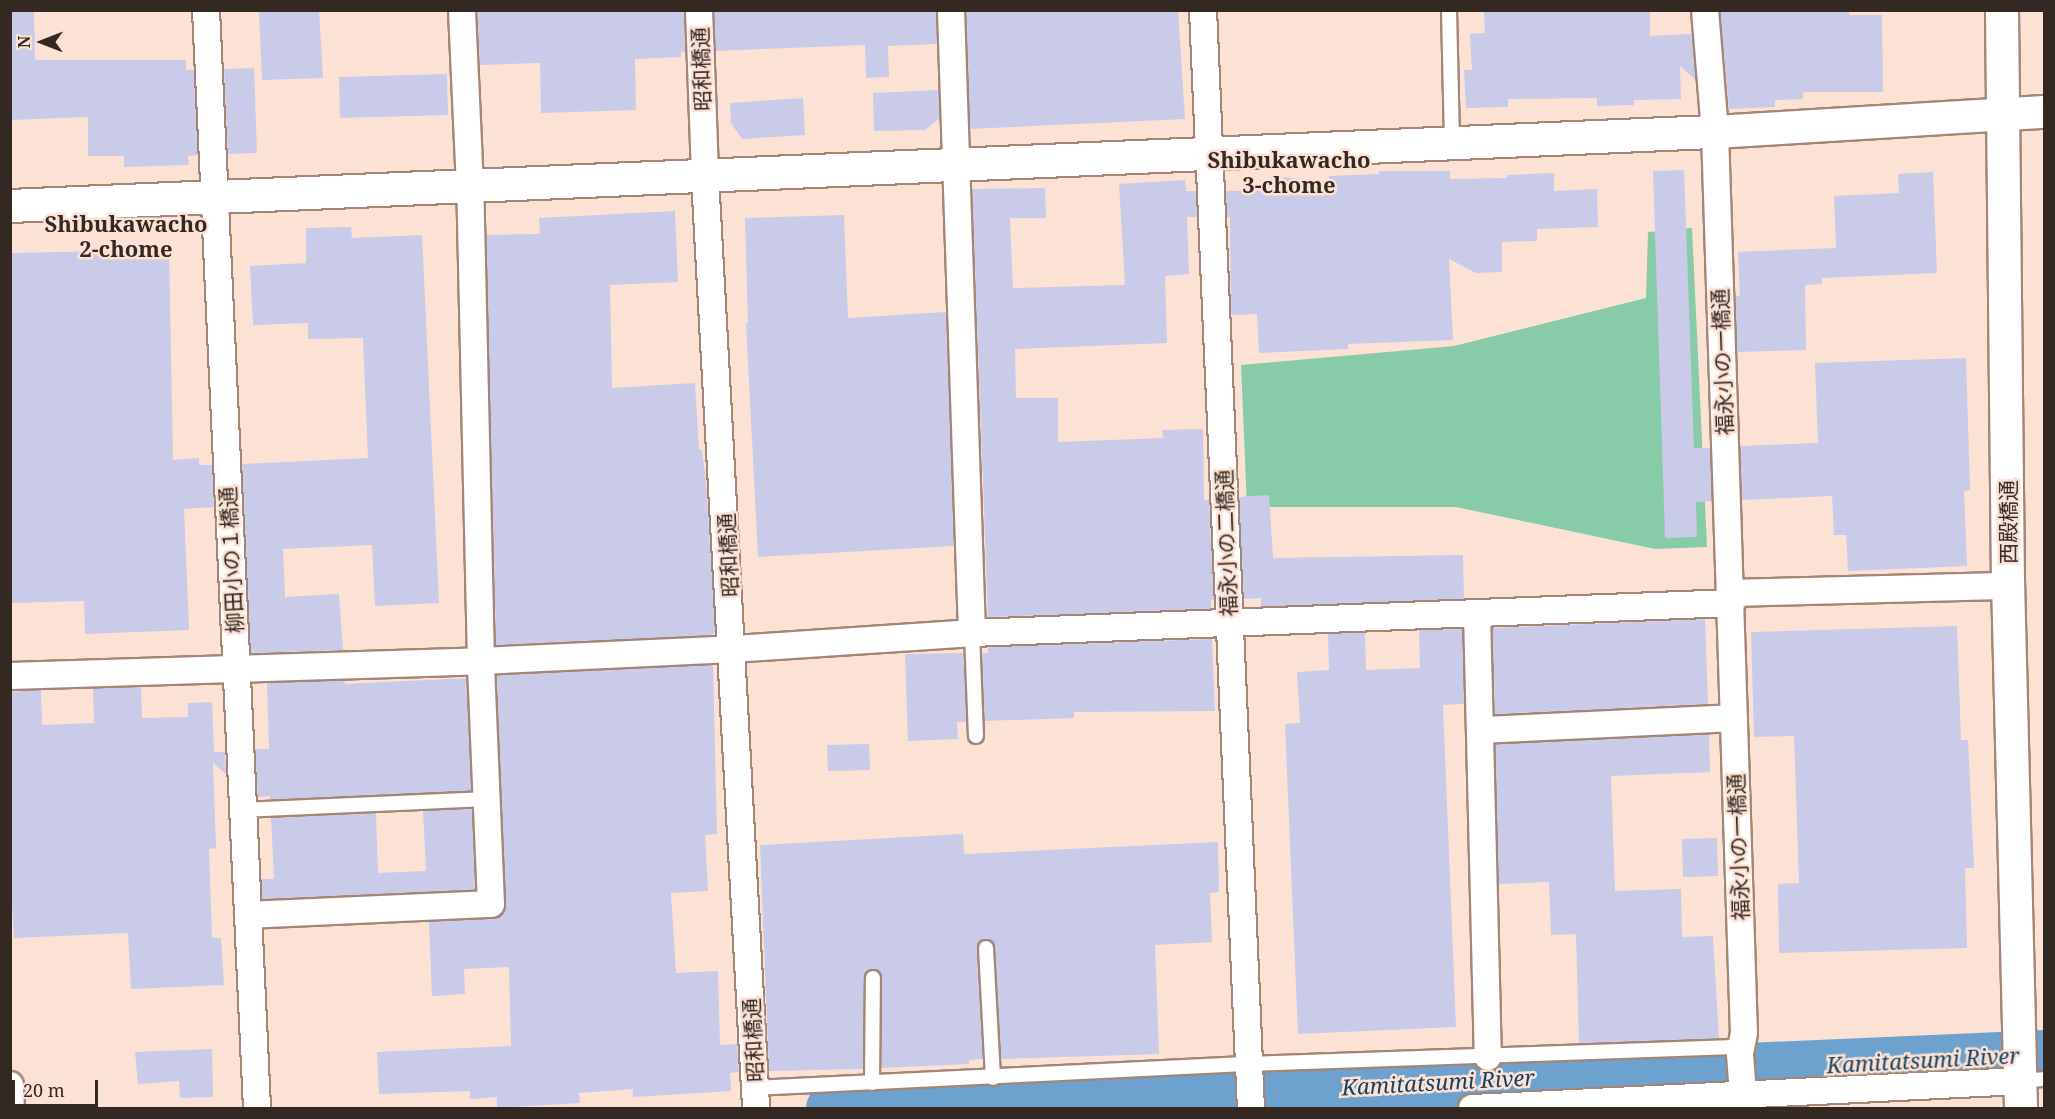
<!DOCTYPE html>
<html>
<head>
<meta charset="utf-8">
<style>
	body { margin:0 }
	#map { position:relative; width:2055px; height:1119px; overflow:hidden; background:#fce2d5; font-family:"Noto Serif","Noto Sans JP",serif }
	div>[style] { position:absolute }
	.green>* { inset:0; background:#88cba8 }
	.river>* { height:51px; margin:-25.5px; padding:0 25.5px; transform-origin:25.5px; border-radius:25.5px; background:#6ca2cd }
	.building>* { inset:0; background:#c9cbe9 }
	.roads { filter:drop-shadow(2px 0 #a38677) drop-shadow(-2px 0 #a38677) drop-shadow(0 2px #a38677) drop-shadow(0 -2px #a38677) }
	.service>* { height:14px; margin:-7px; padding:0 7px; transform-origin:7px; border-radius:7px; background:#fff }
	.minor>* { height:26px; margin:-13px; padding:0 13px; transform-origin:13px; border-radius:13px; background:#fff }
	.tertiary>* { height:32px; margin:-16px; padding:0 16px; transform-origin:16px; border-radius:16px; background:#fff }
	span { translate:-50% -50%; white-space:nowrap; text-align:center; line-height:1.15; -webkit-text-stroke:5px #fce2d5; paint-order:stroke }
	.street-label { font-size:21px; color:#332822 }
	.neighbourhood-label { font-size:22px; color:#332822; font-weight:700 }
	.water-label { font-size:22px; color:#18415f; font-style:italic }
	.frame { position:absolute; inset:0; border:12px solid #332822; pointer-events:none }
	.north { position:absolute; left:12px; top:12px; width:60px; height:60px; -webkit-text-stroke:4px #fce2d5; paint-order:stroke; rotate:270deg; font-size:16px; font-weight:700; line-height:24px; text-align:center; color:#332822 }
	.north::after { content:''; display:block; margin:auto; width:21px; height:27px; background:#332822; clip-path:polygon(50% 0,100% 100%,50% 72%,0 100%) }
	.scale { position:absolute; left:12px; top:1080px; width:86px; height:27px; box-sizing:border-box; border:3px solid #332822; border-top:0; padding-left:8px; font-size:18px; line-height:21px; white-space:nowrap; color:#332822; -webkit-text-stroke:4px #fce2d5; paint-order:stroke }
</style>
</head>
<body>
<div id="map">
	<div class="green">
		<i style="clip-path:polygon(1692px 228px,1707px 547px,1655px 549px,1456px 507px,1247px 507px,1241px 365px,1454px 346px,1646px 298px,1648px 232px)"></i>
	</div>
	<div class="river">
		<i style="left:831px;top:1108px;width:1214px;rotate:-2.5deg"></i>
	</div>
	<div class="building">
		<i style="clip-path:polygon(12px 10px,34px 10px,35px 60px,186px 60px,186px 70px,194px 70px,198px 155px,188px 156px,189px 165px,124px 167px,124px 156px,88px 156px,88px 117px,10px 120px)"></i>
		<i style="clip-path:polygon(259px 10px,319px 10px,323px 78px,262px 80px)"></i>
		<i style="clip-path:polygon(477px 10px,684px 10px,685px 52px,681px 52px,681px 57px,635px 59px,636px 110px,541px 113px,540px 63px,480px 65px)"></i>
		<i style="clip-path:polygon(714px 10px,936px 10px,937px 44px,888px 46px,889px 77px,866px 78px,865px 45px,715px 51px)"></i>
		<i style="clip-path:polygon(966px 10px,1178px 10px,1185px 119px,970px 129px)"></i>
		<i style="clip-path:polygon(1484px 10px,1650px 10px,1650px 36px,1692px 34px,1696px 80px,1680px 66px,1681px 99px,1634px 100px,1634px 105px,1597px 106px,1597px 98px,1508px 99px,1508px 107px,1466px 108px,1464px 70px,1472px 70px,1470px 34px,1485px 33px)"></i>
		<i style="clip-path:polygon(1720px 10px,1849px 10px,1849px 15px,1882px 15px,1883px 92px,1803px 92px,1803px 99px,1775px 100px,1775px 107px,1729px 109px)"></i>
		<i style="clip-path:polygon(254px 68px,257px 153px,228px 154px,224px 69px)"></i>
		<i style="clip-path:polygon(447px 74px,448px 115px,340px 118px,339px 77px)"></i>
		<i style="clip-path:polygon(939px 90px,940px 118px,925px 130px,874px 131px,873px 93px)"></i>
		<i style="clip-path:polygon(803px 98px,805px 135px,742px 139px,731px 123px,730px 103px)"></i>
		<i style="clip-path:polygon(1684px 170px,1694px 448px,1710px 448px,1712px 501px,1696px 502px,1697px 537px,1665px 538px,1653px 171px)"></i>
		<i style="clip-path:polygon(1379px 171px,1450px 171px,1450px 179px,1507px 178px,1507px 175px,1554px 173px,1554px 191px,1597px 189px,1598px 227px,1537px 229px,1537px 241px,1502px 242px,1502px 272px,1476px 273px,1449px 259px,1453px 340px,1348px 344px,1348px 349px,1259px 353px,1257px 314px,1231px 315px,1230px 217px,1227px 217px,1226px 191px,1282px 190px,1283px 177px,1328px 182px,1329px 176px,1379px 174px)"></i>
		<i style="clip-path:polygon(1933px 172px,1937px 273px,1822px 278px,1822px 284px,1805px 285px,1806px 350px,1737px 352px,1735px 296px,1740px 296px,1738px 252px,1836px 248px,1834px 196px,1899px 193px,1898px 174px)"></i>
		<i style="clip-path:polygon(1185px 180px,1186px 191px,1196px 191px,1197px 217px,1187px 217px,1189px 274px,1165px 276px,1167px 343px,1015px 349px,1016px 398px,1058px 398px,1058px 442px,1163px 438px,1162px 430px,1203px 429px,1204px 500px,1209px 500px,1214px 600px,1211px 600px,1211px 609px,988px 617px,972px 189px,1045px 188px,1046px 218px,1010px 218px,1013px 288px,1125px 285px,1119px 184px)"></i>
		<i style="clip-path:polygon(675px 211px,678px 282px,610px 285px,612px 388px,695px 383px,699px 450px,702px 450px,706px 480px,715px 632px,712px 635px,496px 645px,486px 235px,540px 234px,539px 218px)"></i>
		<i style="clip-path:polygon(844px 215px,848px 318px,946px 312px,954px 546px,758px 557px,746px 323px,748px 323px,745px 218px)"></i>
		<i style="clip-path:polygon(351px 227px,352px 238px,422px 235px,439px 603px,375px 606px,372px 545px,283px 549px,285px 597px,339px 594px,343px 650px,251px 653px,242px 464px,368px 458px,363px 338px,308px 339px,308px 323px,253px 325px,250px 266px,306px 263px,306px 228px)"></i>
		<i style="clip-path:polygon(169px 250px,173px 460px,199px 458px,199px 465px,212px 465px,214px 507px,184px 509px,189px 630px,85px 634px,84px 601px,10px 603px,10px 253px)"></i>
		<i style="clip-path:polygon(1966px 358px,1970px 490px,1964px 491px,1967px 566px,1848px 571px,1846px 535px,1834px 535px,1832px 496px,1742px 500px,1740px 446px,1818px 443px,1815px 363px)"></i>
		<i style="clip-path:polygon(1269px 495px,1273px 558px,1463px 555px,1464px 599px,1261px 607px,1261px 598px,1244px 599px,1239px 497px)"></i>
		<i style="clip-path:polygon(1705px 619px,1708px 704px,1495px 714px,1492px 628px)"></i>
		<i style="clip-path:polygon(1957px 626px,1961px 740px,1968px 740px,1974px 868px,1965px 868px,1967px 948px,1779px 953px,1778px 884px,1799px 883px,1794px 736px,1754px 737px,1751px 632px)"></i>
		<i style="clip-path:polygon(1462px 629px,1464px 704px,1443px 705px,1456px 1027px,1298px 1034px,1285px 724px,1300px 723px,1297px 672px,1329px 670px,1328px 634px,1365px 632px,1366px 670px,1420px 668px,1419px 630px)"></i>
		<i style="clip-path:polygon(1212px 639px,1215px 711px,1074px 712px,1074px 718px,984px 721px,982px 653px,988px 653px,988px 647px)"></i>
		<i style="clip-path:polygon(964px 653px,966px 722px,957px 722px,958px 739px,908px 741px,905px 654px)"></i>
		<i style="clip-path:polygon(713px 665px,717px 834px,705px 835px,708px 891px,671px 893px,676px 973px,718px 971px,720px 1045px,737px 1044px,739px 1072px,730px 1073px,731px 1091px,633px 1097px,633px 1089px,579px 1093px,580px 1103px,497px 1108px,497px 1097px,470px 1099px,470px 1091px,379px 1094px,377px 1052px,511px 1046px,509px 967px,464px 969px,465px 994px,432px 996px,429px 922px,492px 919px,500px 916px,504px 910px,497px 675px)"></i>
		<i style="clip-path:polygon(467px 678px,471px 791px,270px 800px,270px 796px,258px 797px,255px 749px,269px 749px,267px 683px,344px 680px,345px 684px)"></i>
		<i style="clip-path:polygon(141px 687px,142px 718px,188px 717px,188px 703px,212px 702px,214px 752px,225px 752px,226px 774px,213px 763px,216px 848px,209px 849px,212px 938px,221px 938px,224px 985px,131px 989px,128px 933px,14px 938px,10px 862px,10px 692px,41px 690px,42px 725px,94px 723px,93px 688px)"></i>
		<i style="clip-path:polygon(1709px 734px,1710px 772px,1611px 776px,1615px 891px,1681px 889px,1682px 937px,1713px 936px,1719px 1039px,1579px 1044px,1576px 934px,1551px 935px,1549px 882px,1499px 884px,1495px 744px)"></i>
		<i style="clip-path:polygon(869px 744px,870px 770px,828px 771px,827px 745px)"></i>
		<i style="clip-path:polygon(472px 809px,475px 890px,262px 899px,261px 879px,274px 879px,271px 818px,376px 813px,378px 873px,426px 871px,423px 811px)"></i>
		<i style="clip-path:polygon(963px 834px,964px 854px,1218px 842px,1219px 892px,1210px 893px,1212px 942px,1155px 945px,1159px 1054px,1001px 1059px,995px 948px,993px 943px,986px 939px,981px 941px,977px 948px,983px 1059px,969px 1060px,969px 1064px,881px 1068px,882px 978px,878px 971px,873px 969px,866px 973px,864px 978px,863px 1069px,769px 1071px,760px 845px)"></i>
		<i style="clip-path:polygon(1717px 838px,1718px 876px,1683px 877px,1682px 839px)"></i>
		<i style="clip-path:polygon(212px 1049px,213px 1097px,180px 1098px,179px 1081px,138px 1084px,135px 1052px)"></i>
	</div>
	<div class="roads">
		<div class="service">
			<i style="left:1449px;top:10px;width:134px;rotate:88.7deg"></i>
			<i style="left:972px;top:633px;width:103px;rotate:87.8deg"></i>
			<i style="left:243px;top:810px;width:243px;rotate:-2.6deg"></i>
			<i style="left:986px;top:948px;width:130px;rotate:86.9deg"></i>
			<i style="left:2021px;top:1081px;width:23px;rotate:-5deg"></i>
			<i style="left:872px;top:1083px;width:105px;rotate:-89.5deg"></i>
			<i style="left:755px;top:1088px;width:494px;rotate:-2.8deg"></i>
			<i style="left:1248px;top:1064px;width:494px;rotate:-2deg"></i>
		</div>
		<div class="minor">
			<i style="left:206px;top:10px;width:1099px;rotate:87.34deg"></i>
			<i style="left:699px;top:10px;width:167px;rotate:87.9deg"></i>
			<i style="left:705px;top:177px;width:932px;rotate:86.86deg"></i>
			<i style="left:951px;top:10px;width:623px;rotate:88.07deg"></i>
			<i style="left:1203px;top:10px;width:1099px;rotate:87.5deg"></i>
			<i style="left:1705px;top:10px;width:122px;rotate:85.3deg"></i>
			<i style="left:1715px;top:132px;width:901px;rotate:88.16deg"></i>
			<i style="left:1744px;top:1033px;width:21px;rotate:101deg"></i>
			<i style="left:1740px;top:1054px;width:54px;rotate:85.8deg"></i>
			<i style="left:1730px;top:593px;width:272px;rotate:-1.5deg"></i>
			<i style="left:2002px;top:586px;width:8px;rotate:-45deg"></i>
			<i style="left:1477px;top:613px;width:444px;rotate:88.6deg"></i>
			<i style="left:10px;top:676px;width:471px;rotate:-1.8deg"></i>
			<i style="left:481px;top:661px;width:252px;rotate:-2.7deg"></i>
			<i style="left:733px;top:649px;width:240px;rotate:-3.8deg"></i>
			<i style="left:972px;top:633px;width:760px;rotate:-2.26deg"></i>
			<i style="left:1482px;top:730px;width:252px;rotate:-2.7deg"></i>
			<i style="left:248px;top:915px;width:243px;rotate:-2.6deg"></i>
			<i style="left:491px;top:904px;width:243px;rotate:-92.4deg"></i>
			<i style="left:481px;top:661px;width:474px;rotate:-91.3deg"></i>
			<i style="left:470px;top:187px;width:177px;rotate:-92.6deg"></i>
			<i style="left:10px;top:1085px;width:23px;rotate:88deg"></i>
			<i style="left:1472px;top:1108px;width:550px;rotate:-2.82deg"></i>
		</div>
		<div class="tertiary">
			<i style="left:2002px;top:10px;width:570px;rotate:89.4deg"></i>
			<i style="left:2008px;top:580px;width:528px;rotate:88.59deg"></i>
			<i style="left:10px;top:206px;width:1707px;rotate:-2.49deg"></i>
			<i style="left:1715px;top:132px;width:330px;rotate:-3.5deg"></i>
		</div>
	</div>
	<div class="street-label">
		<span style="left:701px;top:69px;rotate:-92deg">昭和橋通</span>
		<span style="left:1722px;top:362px;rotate:-92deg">福永小の一橋通</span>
		<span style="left:2008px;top:522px;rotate:-90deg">西殿橋通</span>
		<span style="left:1226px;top:543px;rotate:-92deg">福永小の二橋通</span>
		<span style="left:728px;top:555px;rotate:-93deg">昭和橋通</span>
		<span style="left:231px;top:560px;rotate:-93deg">柳田小の１橋通</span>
		<span style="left:1738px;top:847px;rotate:-92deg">福永小の一橋通</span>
		<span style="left:753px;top:1040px;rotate:-93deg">昭和橋通</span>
	</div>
	<div class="neighbourhood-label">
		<span style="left:1289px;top:172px">Shibukawacho<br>3-chome</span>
		<span style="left:126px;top:236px">Shibukawacho<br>2-chome</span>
	</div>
	<div class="water-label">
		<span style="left:1923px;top:1060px;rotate:-3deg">Kamitatsumi River</span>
		<span style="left:1438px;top:1082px;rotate:-3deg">Kamitatsumi River</span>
	</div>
	<div class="frame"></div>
	<div class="north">N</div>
	<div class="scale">20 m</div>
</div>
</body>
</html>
